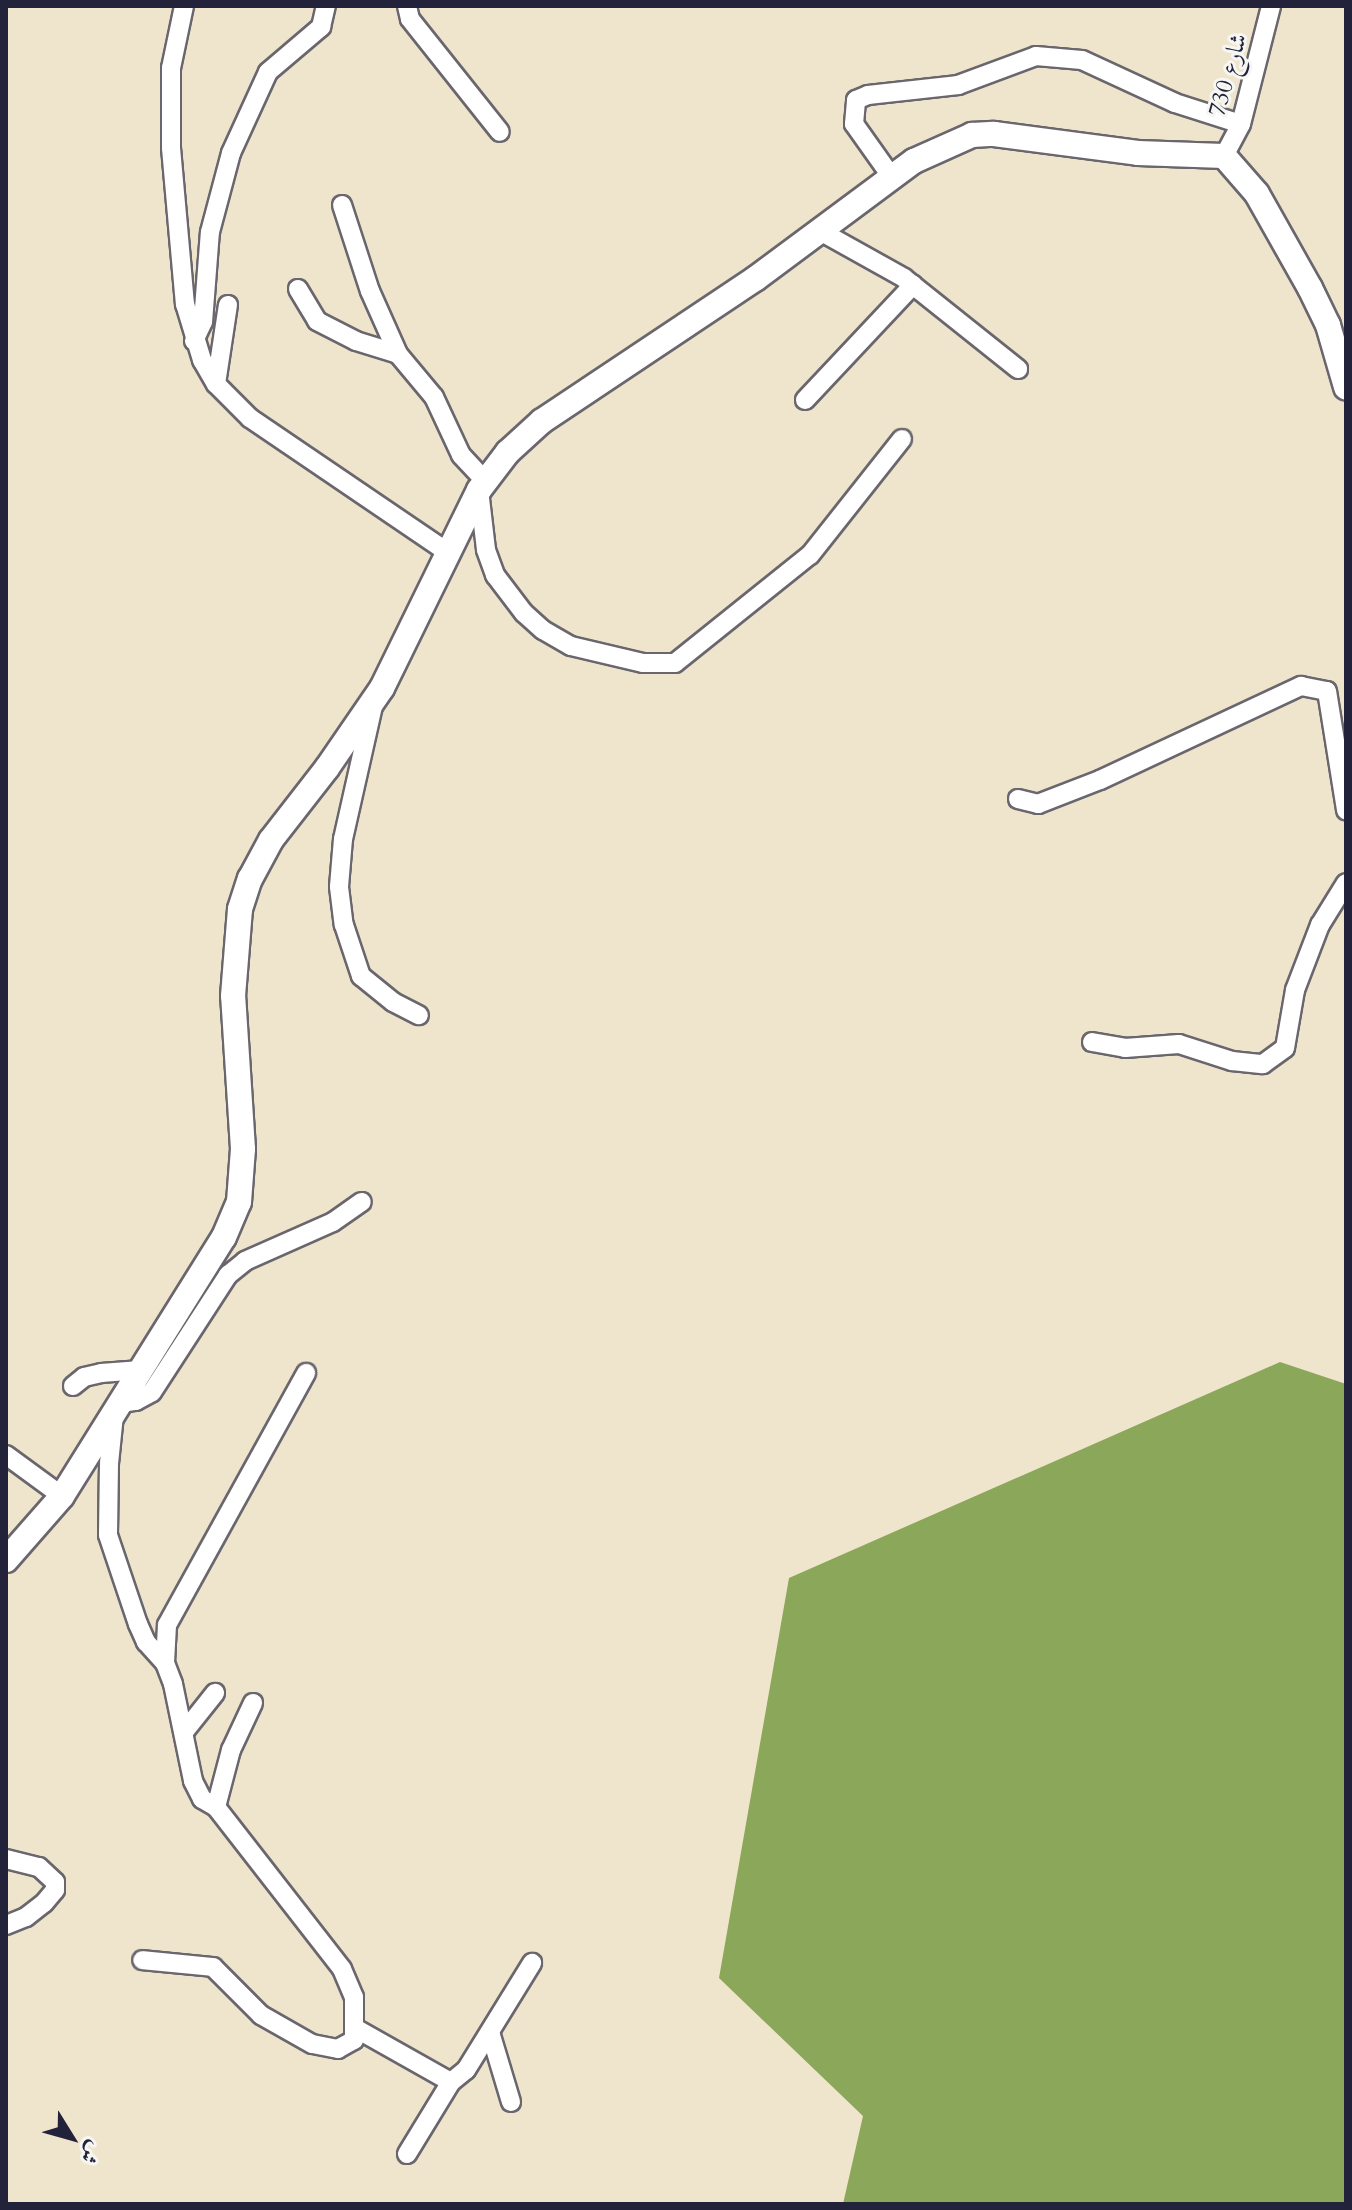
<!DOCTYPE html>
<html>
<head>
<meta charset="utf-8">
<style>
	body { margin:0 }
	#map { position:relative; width:1352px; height:2210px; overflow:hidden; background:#efe5cc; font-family:Cardo,Amiri,serif }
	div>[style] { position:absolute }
	.forest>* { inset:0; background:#8aa75a }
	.roads { filter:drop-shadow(2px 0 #6a666e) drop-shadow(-2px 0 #6a666e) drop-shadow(0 2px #6a666e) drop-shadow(0 -2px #6a666e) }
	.street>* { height:18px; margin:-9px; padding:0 9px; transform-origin:9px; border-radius:9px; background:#fff }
	.secondary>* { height:24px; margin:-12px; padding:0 12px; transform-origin:12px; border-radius:12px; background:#fff }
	span { translate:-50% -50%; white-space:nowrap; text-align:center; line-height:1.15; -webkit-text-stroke:6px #f6f6f2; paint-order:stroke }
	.street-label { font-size:24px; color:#22223b }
	.frame { position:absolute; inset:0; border:8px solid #22223b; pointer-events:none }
	.north { position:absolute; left:32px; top:2098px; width:80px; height:80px; -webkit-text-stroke:6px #f6f6f2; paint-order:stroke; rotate:127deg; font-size:22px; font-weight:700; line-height:32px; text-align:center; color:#22223b }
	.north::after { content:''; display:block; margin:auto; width:28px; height:36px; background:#22223b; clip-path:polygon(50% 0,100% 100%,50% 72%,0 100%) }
</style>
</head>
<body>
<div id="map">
	<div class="forest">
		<i style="clip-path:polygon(1280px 1362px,1346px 1384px,1346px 2204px,843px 2204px,863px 2116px,719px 1978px,789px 1578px)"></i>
	</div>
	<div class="roads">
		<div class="street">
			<i style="left:184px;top:6px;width:63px;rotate:101.8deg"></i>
			<i style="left:171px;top:68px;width:80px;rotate:90deg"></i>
			<i style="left:171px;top:148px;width:157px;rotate:84.9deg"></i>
			<i style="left:185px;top:304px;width:59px;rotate:73.1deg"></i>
			<i style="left:202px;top:360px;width:28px;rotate:60deg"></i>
			<i style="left:216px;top:384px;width:48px;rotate:45deg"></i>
			<i style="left:250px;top:418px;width:237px;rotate:34.2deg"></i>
			<i style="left:407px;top:6px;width:13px;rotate:77deg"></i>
			<i style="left:410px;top:19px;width:144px;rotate:51.5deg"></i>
			<i style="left:1224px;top:156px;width:36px;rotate:-62deg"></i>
			<i style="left:1241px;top:124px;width:122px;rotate:-75.7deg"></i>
			<i style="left:891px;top:176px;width:64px;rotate:-125.4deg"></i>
			<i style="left:854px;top:124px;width:24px;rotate:-85deg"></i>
			<i style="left:856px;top:100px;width:13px;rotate:-23deg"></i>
			<i style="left:868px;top:95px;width:91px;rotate:-6.3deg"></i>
			<i style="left:958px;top:85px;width:83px;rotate:-20.4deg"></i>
			<i style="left:1036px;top:56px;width:46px;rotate:5deg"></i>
			<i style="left:1082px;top:60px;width:102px;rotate:24.8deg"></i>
			<i style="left:1175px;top:103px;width:69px;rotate:17.7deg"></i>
			<i style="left:342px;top:205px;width:90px;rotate:72deg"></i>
			<i style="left:370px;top:291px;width:69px;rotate:66deg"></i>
			<i style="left:398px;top:354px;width:56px;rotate:50.1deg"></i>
			<i style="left:434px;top:397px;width:64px;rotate:65deg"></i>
			<i style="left:461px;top:455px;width:35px;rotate:47deg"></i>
			<i style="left:820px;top:231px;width:96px;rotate:29.2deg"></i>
			<i style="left:904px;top:278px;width:146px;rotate:38.6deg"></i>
			<i style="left:298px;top:289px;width:37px;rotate:59deg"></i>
			<i style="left:317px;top:321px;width:44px;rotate:27.1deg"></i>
			<i style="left:356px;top:341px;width:44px;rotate:17.2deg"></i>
			<i style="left:194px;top:341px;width:21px;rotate:-65deg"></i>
			<i style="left:203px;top:322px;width:90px;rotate:-85.6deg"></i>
			<i style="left:210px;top:232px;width:82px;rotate:-75.1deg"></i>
			<i style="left:231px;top:153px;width:89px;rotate:-65.4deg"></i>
			<i style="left:268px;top:72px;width:70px;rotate:-40.3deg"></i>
			<i style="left:321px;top:27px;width:22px;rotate:-77deg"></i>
			<i style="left:216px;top:384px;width:80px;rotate:-81.4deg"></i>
			<i style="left:805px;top:400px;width:158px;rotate:-46.8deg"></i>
			<i style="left:479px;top:490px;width:60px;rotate:83.3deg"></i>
			<i style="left:486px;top:550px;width:27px;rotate:70deg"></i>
			<i style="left:495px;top:575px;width:48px;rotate:52.7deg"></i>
			<i style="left:524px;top:613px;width:25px;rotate:42deg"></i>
			<i style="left:543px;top:630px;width:32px;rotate:30deg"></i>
			<i style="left:571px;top:646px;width:74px;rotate:13.3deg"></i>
			<i style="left:643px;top:663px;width:32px"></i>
			<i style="left:675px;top:663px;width:173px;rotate:-38.7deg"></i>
			<i style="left:810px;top:555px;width:148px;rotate:-51.6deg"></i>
			<i style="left:373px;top:706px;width:136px;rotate:102.7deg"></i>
			<i style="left:343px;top:839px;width:48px;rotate:94.8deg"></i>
			<i style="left:339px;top:887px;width:38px;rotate:83deg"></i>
			<i style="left:344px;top:925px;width:54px;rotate:71.6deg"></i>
			<i style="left:361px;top:976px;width:41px;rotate:39.1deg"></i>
			<i style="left:393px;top:1002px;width:29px;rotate:27deg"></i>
			<i style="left:1018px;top:799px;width:21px;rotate:14deg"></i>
			<i style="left:1038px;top:804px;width:66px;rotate:-21.2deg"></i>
			<i style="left:1100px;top:780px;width:222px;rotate:-25.1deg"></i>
			<i style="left:1301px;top:686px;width:26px;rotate:11deg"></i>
			<i style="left:1327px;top:691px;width:121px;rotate:80.9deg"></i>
			<i style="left:1092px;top:1042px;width:34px;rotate:10deg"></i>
			<i style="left:1125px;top:1048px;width:54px;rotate:-4.2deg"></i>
			<i style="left:1179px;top:1044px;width:56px;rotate:17.8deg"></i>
			<i style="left:1232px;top:1061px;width:31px;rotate:6deg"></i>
			<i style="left:1263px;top:1064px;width:27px;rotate:-36deg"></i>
			<i style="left:1285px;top:1048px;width:59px;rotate:-80.2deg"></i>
			<i style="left:1295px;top:990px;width:70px;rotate:-69deg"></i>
			<i style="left:1320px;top:925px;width:49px;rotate:-58.2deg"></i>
			<i style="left:73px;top:1386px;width:14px;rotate:-39deg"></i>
			<i style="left:84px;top:1377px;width:17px;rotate:-13deg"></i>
			<i style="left:101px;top:1373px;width:40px;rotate:-4.3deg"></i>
			<i style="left:121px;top:1403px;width:15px;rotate:-8deg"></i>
			<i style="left:136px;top:1401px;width:18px;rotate:-29deg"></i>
			<i style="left:152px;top:1392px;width:140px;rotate:-57deg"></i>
			<i style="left:228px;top:1275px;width:22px;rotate:-39deg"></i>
			<i style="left:245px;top:1261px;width:96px;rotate:-23.9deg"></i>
			<i style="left:333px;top:1222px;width:35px;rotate:-35deg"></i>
			<i style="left:114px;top:1415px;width:48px;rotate:95.9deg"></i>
			<i style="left:109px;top:1463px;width:72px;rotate:90.8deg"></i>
			<i style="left:108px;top:1535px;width:94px;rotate:71.4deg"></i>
			<i style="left:138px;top:1624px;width:20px;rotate:66deg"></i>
			<i style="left:146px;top:1642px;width:28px;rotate:48deg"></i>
			<i style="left:165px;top:1663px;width:22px;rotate:69deg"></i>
			<i style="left:173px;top:1684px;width:99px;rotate:78.3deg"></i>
			<i style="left:193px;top:1781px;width:20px;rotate:63deg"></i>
			<i style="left:202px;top:1799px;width:16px;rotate:30deg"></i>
			<i style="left:216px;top:1807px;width:205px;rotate:52.1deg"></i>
			<i style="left:342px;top:1969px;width:30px;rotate:67deg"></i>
			<i style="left:354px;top:1997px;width:43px;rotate:90deg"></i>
			<i style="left:354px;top:2040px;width:18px;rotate:151deg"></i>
			<i style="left:338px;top:2049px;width:26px;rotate:-169deg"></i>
			<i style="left:312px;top:2044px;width:59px;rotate:-150.4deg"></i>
			<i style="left:261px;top:2015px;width:68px;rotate:-135deg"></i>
			<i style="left:213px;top:1967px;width:71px;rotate:-174.4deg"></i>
			<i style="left:6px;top:1455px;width:69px;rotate:36.2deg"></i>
			<i style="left:165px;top:1663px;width:38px;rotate:-87deg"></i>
			<i style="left:167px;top:1625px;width:288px;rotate:-61.1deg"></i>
			<i style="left:184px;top:1732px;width:50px;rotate:-51.5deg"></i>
			<i style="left:216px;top:1807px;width:59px;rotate:-75.3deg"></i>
			<i style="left:231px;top:1750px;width:52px;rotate:-64.9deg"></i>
			<i style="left:6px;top:1859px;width:34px;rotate:14deg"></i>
			<i style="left:39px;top:1867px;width:22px;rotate:43deg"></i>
			<i style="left:55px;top:1882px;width:8px;rotate:90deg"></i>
			<i style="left:55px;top:1890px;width:17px;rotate:130deg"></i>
			<i style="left:44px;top:1903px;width:23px;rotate:142deg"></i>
			<i style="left:26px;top:1917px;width:22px;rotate:158deg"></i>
			<i style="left:355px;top:2028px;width:110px;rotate:29.4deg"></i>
			<i style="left:451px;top:2082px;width:19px;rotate:-39deg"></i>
			<i style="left:466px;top:2070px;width:126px;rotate:-58.3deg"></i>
			<i style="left:490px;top:2032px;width:73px;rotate:73.3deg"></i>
			<i style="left:407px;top:2154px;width:84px;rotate:-58.6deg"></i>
		</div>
		<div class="secondary">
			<i style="left:6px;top:1560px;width:85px;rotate:-48.8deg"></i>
			<i style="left:62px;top:1496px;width:305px;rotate:-58deg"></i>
			<i style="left:224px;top:1237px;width:38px;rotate:-67deg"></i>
			<i style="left:239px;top:1202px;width:53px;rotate:-85.7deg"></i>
			<i style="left:243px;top:1149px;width:153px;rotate:-93.7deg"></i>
			<i style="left:233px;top:996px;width:87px;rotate:-85.4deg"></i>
			<i style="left:240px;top:909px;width:32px;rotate:-72deg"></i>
			<i style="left:250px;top:879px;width:44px;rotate:-61.7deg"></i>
			<i style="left:271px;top:840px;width:91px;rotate:-52.1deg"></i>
			<i style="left:327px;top:768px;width:97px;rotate:-55.5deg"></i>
			<i style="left:382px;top:688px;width:220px;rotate:-63.9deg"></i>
			<i style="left:479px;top:490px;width:48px;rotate:-52.7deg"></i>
			<i style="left:508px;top:452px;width:46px;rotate:-42.4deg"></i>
			<i style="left:542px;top:421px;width:256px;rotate:-33.7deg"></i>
			<i style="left:755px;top:279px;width:198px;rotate:-36.6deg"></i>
			<i style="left:914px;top:161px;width:64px;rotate:-24.1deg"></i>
			<i style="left:972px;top:135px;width:22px;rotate:-3deg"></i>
			<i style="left:994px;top:134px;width:145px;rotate:7.5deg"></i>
			<i style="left:1138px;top:153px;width:86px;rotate:2deg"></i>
			<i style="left:1224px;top:156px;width:50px;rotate:49deg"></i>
			<i style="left:1257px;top:194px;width:108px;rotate:60.6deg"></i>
			<i style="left:1310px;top:288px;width:41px;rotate:64.1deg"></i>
			<i style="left:1328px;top:325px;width:65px;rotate:73.8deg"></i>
		</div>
	</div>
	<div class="street-label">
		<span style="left:1228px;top:75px;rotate:-74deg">شارع 730</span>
	</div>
	<div class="frame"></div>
	<div class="north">ش</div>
</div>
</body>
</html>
